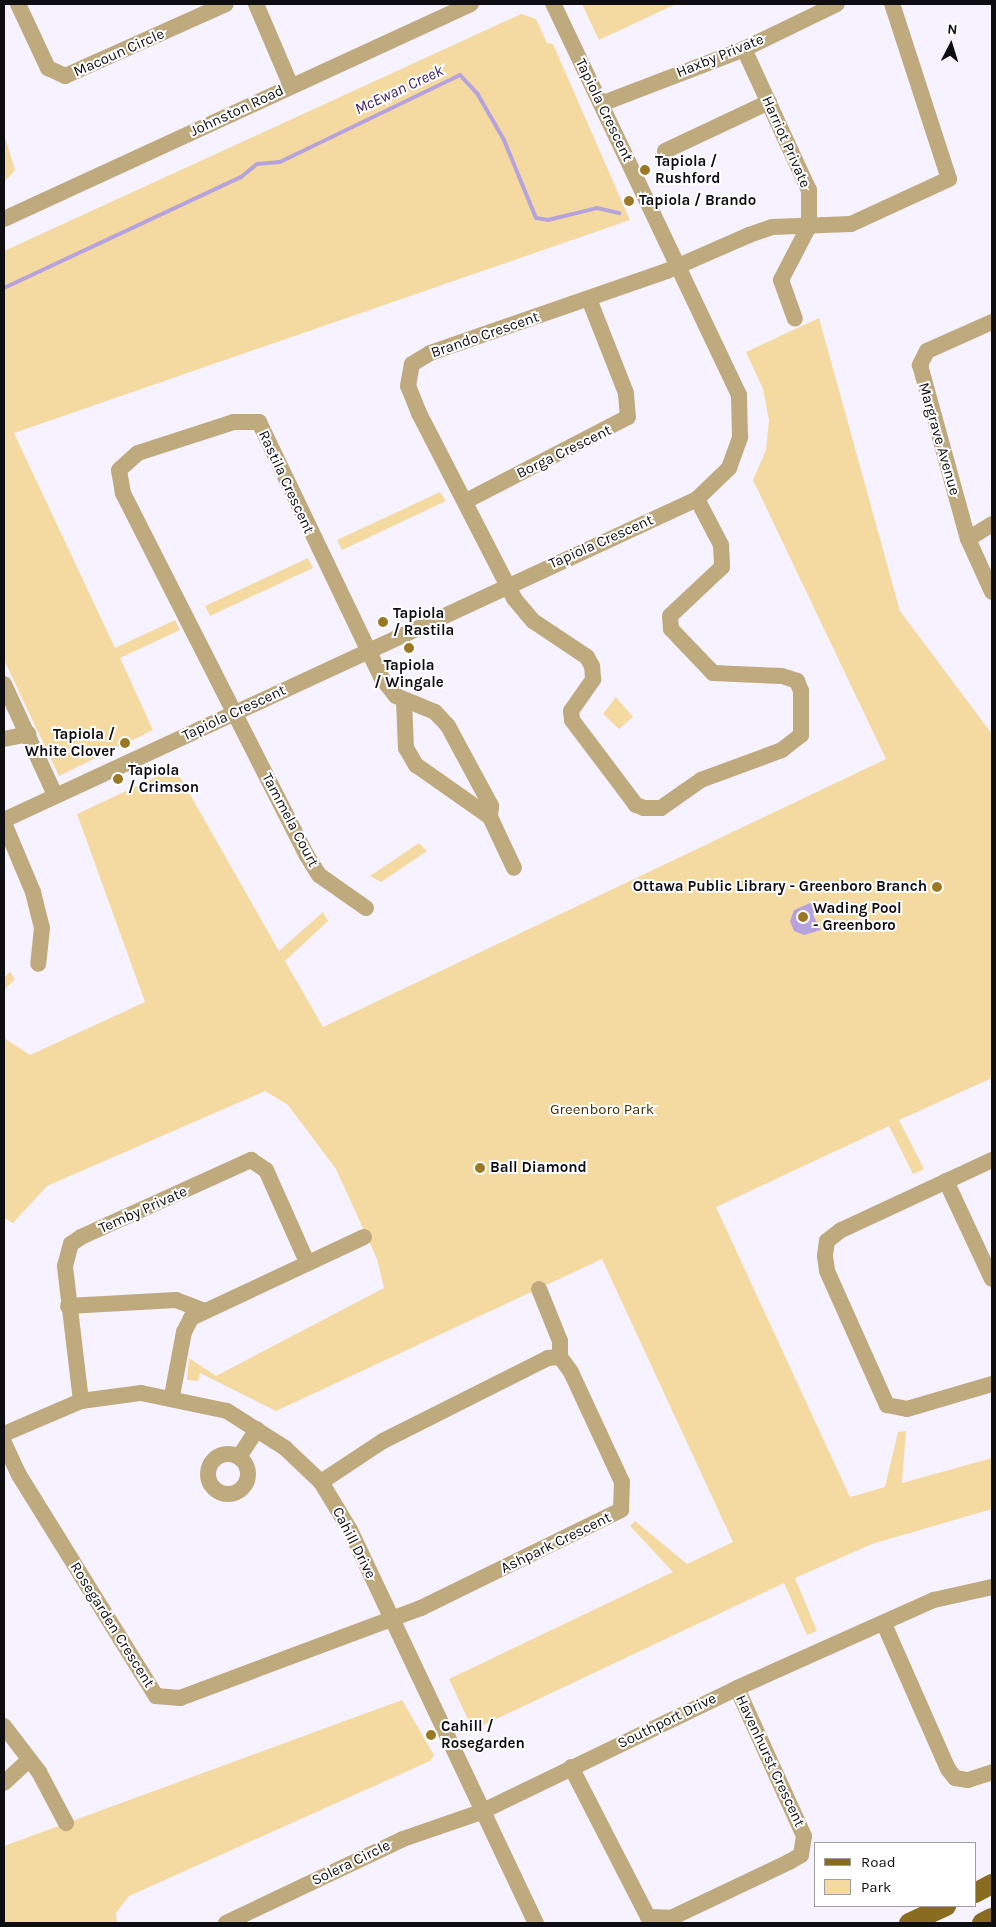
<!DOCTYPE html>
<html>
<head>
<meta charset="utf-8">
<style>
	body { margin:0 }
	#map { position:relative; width:996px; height:1927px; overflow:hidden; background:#f6f2ff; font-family:Karla,sans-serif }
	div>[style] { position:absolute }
	.green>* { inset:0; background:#f4daa1 }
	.water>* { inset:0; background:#b6a3dd }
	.stream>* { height:4px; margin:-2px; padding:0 2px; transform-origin:2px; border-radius:2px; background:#b6a3dd }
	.minor>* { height:16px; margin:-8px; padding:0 8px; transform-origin:8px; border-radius:8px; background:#beaa7d }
	.minor>.ring { margin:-8px; padding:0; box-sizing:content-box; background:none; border:16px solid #beaa7d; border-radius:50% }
	.major>* { height:20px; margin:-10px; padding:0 10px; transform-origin:10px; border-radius:10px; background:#8a6c20 }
	.dots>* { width:14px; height:14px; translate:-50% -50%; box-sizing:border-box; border:2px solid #fff; border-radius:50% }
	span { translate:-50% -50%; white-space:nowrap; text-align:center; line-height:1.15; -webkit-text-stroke:4px #fff; paint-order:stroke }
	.street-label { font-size:15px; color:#0e0d12 }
	.poi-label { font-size:15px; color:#0e0d12; font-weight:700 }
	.left { translate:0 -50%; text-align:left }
	.right { translate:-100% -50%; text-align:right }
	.park-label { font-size:15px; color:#433100 }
	.water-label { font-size:16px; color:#3e2165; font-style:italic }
	.frame { position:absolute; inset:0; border:5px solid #0e0d12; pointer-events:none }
	.legend { position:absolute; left:814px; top:1842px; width:162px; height:65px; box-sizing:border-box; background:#fff; border:1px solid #9f9ea0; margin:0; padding:6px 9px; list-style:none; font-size:15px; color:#0e0d12 }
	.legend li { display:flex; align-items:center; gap:10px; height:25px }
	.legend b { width:25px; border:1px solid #9f9ea0 }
	.north { position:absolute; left:926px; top:20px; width:50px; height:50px; -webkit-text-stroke:4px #fff; paint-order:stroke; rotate:5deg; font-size:14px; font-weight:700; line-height:20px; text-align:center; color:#0e0d12 }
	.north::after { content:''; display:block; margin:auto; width:18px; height:22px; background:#0e0d12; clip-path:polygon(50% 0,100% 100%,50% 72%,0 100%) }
</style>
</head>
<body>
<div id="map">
	<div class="green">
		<i style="clip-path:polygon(582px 4px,676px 4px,599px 40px)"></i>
		<i style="clip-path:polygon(521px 14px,536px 19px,547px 43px,553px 44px,630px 220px,14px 433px,115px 648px,175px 620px,180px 630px,120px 658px,153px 730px,59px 776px,4px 660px,4px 251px)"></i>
		<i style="clip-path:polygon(4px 134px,15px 170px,4px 182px)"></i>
		<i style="clip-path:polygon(819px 318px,900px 611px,992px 734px,992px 1078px,899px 1120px,924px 1169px,913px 1174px,889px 1126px,716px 1207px,850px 1497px,885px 1487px,898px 1432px,906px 1431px,902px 1483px,992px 1458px,992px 1509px,872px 1544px,795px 1578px,817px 1631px,807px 1635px,784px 1583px,473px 1730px,449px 1679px,673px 1572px,630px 1526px,635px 1521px,687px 1564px,733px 1542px,602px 1259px,276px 1411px,200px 1373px,198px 1381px,187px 1380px,189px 1358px,216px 1376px,384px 1288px,377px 1259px,336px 1169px,288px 1105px,265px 1091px,47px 1186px,13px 1223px,4px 1218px,4px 1038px,30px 1055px,145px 1002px,77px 814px,175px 768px,279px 951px,323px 912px,328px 921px,285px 961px,323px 1027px,886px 759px,753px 480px,766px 450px,769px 420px,763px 389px,746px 352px)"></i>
		<i style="clip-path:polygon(440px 492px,446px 501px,342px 550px,337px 540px)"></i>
		<i style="clip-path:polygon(308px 558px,313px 568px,210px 616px,205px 606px)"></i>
		<i style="clip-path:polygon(616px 697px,633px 717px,619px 729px,603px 714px)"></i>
		<i style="clip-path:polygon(419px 843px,427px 851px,381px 882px,370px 876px)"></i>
		<i style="clip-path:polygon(10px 972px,15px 979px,4px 990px,4px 978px)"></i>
		<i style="clip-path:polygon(402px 1700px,434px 1755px,430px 1761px,129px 1896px,116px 1913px,117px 1923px,4px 1923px,4px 1846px)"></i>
	</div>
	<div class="water">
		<i style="clip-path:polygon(817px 900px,813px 915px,821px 930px,804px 935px,794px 931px,790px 921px,794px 910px)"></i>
	</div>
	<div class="stream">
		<i style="left:4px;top:288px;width:262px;rotate:-25.1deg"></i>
		<i style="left:241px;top:177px;width:21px;rotate:-39deg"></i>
		<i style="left:257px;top:164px;width:23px;rotate:-5deg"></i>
		<i style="left:280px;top:162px;width:200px;rotate:-25.8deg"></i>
		<i style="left:460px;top:75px;width:25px;rotate:47deg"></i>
		<i style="left:477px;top:93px;width:54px;rotate:60.1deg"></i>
		<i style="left:504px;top:140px;width:84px;rotate:67.7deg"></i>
		<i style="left:536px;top:218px;width:12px;rotate:9deg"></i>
		<i style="left:548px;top:220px;width:50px;rotate:-13.8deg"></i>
		<i style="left:597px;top:208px;width:23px;rotate:13deg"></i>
	</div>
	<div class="minor">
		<i style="left:18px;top:4px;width:71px;rotate:64.9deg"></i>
		<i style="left:48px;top:68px;width:19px;rotate:25deg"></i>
		<i style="left:65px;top:76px;width:176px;rotate:-24.1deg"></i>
		<i style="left:256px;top:4px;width:89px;rotate:66.9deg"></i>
		<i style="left:744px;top:49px;width:155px;rotate:65.3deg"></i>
		<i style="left:809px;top:190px;width:36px;rotate:90deg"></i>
		<i style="left:809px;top:226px;width:61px;rotate:117.4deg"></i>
		<i style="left:781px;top:280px;width:41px;rotate:70.3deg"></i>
		<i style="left:601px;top:104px;width:153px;rotate:-21deg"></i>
		<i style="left:744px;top:49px;width:103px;rotate:-25.8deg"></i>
		<i style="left:665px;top:151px;width:115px;rotate:-25.2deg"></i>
		<i style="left:4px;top:219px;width:514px;rotate:-24.72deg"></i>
		<i style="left:992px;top:322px;width:71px;rotate:156deg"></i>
		<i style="left:927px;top:351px;width:16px;rotate:117deg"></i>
		<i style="left:920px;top:365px;width:180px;rotate:74.6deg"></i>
		<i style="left:968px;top:539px;width:58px;rotate:65.6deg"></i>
		<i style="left:697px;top:499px;width:52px;rotate:62.4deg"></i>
		<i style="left:721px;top:545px;width:22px;rotate:87deg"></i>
		<i style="left:722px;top:567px;width:71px;rotate:136.7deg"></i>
		<i style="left:670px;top:616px;width:13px;rotate:86deg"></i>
		<i style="left:671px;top:629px;width:61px;rotate:46.3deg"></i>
		<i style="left:713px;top:673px;width:69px;rotate:2.5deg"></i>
		<i style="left:782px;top:676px;width:16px;rotate:18deg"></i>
		<i style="left:797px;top:681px;width:11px;rotate:68deg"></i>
		<i style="left:801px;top:691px;width:44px;rotate:90deg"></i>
		<i style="left:801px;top:735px;width:24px;rotate:142deg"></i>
		<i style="left:782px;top:750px;width:86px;rotate:159.7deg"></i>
		<i style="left:701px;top:780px;width:49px;rotate:145deg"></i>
		<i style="left:661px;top:808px;width:17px;rotate:180deg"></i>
		<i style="left:644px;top:808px;width:9px;rotate:-159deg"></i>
		<i style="left:636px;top:805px;width:106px;rotate:-127deg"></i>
		<i style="left:572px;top:720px;width:9px;rotate:-96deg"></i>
		<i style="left:571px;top:711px;width:39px;rotate:-55deg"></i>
		<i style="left:593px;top:679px;width:13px;rotate:-94deg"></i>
		<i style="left:592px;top:666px;width:10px;rotate:-119deg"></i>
		<i style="left:587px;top:657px;width:65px;rotate:-146.3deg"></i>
		<i style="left:533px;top:621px;width:30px;rotate:-130deg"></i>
		<i style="left:514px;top:598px;width:208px;rotate:-117.2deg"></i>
		<i style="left:419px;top:413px;width:29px;rotate:-112deg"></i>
		<i style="left:408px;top:386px;width:22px;rotate:-80deg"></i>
		<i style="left:412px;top:364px;width:21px;rotate:-31deg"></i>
		<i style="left:430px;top:353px;width:251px;rotate:-19.1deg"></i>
		<i style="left:667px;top:271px;width:90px;rotate:-23.7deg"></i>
		<i style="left:749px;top:235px;width:24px;rotate:-19deg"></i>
		<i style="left:772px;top:227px;width:79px;rotate:-2.2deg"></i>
		<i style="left:851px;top:224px;width:108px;rotate:-24.7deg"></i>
		<i style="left:949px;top:179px;width:184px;rotate:-108deg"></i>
		<i style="left:466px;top:501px;width:182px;rotate:-27.4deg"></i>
		<i style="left:628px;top:417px;width:24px;rotate:-95deg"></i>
		<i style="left:626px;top:393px;width:101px;rotate:-111.5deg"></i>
		<i style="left:968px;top:539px;width:28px;rotate:-32deg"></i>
		<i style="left:4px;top:684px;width:122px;rotate:65.3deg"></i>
		<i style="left:404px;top:701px;width:47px;rotate:87.6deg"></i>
		<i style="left:406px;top:748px;width:20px;rotate:60deg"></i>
		<i style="left:416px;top:765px;width:90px;rotate:35.1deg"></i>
		<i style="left:490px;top:817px;width:56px;rotate:64.8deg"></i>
		<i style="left:4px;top:739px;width:25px;rotate:-12deg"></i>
		<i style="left:4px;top:820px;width:764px;rotate:-24.85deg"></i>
		<i style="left:697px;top:499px;width:45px;rotate:-44.1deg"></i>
		<i style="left:729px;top:468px;width:33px;rotate:-70deg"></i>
		<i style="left:740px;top:437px;width:42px;rotate:-91.4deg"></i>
		<i style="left:739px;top:395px;width:433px;rotate:-115.4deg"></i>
		<i style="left:4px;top:823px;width:75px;rotate:67.2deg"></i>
		<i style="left:33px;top:892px;width:37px;rotate:76deg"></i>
		<i style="left:42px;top:928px;width:36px;rotate:96deg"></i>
		<i style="left:366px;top:908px;width:57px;rotate:-144.9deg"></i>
		<i style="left:319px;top:875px;width:25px;rotate:-122deg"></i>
		<i style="left:306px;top:854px;width:405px;rotate:-116.9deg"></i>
		<i style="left:123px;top:493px;width:23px;rotate:-100deg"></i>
		<i style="left:119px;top:470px;width:25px;rotate:-42deg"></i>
		<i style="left:138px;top:453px;width:101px;rotate:-17.9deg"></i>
		<i style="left:234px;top:422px;width:25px"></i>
		<i style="left:259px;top:422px;width:283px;rotate:64.4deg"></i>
		<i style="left:381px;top:677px;width:24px;rotate:52deg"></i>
		<i style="left:396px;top:696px;width:42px;rotate:22.3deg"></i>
		<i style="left:435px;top:712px;width:19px;rotate:47deg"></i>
		<i style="left:448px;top:726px;width:91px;rotate:61.7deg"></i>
		<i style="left:491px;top:806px;width:11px;rotate:95deg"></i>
		<i style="left:992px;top:1160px;width:166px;rotate:155.1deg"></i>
		<i style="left:841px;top:1230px;width:18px;rotate:142deg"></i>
		<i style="left:827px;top:1241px;width:15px;rotate:98deg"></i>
		<i style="left:825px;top:1256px;width:15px;rotate:82deg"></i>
		<i style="left:827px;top:1271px;width:147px;rotate:65.9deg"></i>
		<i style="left:887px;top:1405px;width:20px;rotate:11deg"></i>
		<i style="left:907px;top:1409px;width:89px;rotate:-16.4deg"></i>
		<i style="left:946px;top:1181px;width:108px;rotate:64.9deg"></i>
		<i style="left:68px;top:1306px;width:108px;rotate:-3.2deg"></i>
		<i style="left:176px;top:1300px;width:30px;rotate:21deg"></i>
		<i style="left:172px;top:1396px;width:65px;rotate:-79.4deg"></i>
		<i style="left:184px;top:1332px;width:16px;rotate:-63deg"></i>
		<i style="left:191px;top:1318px;width:191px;rotate:-25.1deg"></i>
		<i style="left:81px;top:1401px;width:136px;rotate:-96.8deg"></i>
		<i style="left:65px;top:1266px;width:23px;rotate:-75deg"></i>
		<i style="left:71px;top:1244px;width:12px;rotate:-35deg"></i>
		<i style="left:81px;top:1237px;width:187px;rotate:-24.4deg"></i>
		<i style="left:251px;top:1160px;width:18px;rotate:34deg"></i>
		<i style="left:266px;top:1170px;width:101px;rotate:66deg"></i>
		<i style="left:4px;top:1434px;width:84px;rotate:-23.2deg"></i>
		<i style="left:81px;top:1401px;width:61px;rotate:-7.6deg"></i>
		<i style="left:141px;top:1393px;width:88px;rotate:11.8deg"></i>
		<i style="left:227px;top:1411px;width:69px;rotate:32.5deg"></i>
		<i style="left:285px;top:1448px;width:50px;rotate:43.4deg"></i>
		<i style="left:321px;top:1482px;width:56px;rotate:58.9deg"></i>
		<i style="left:350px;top:1530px;width:435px;rotate:64.7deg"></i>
		<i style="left:4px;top:1443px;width:35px;rotate:65deg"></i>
		<i style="left:19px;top:1475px;width:260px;rotate:58.2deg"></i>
		<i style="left:156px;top:1696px;width:24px;rotate:5deg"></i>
		<i style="left:180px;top:1698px;width:257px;rotate:-20.5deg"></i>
		<i style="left:421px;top:1608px;width:223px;rotate:-26.1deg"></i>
		<i style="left:621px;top:1510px;width:28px;rotate:-88deg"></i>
		<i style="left:622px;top:1482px;width:121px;rotate:-114.9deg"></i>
		<i style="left:571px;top:1372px;width:19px;rotate:-126deg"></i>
		<i style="left:560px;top:1357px;width:16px;rotate:-90deg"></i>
		<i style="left:560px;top:1341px;width:56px;rotate:-112deg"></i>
		<i class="ring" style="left:208px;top:1454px;width:24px;height:24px"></i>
		<i style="left:239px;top:1457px;width:33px;rotate:-57deg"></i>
		<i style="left:321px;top:1482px;width:74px;rotate:-33.5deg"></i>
		<i style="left:383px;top:1441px;width:185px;rotate:-26.7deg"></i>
		<i style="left:548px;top:1358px;width:12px;rotate:-5deg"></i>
		<i style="left:884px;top:1624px;width:158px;rotate:66.2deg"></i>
		<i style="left:948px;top:1769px;width:11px;rotate:52deg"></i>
		<i style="left:955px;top:1778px;width:13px;rotate:9deg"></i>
		<i style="left:968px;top:1780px;width:25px;rotate:-18deg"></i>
		<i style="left:4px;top:1726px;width:58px;rotate:52.7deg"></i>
		<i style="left:39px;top:1772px;width:58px;rotate:62.1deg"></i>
		<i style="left:571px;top:1767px;width:169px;rotate:62.8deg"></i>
		<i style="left:648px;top:1917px;width:23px;rotate:2deg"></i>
		<i style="left:671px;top:1918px;width:131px;rotate:-25.4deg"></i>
		<i style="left:789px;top:1862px;width:14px;rotate:-30deg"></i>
		<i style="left:801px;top:1855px;width:19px;rotate:-81deg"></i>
		<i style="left:804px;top:1836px;width:162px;rotate:-114.4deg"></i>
		<i style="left:4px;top:1783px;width:33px;rotate:-43deg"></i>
		<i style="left:226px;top:1923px;width:196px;rotate:-25.4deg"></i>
		<i style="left:403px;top:1839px;width:83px;rotate:-19.1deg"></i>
		<i style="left:481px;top:1812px;width:284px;rotate:-25.8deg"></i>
		<i style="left:737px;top:1688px;width:216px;rotate:-24.1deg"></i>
		<i style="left:934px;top:1600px;width:59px;rotate:-12.6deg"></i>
	</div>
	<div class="major">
		<i style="left:975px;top:1893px;width:19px;rotate:-28deg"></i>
		<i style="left:909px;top:1923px;width:41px;rotate:-24.7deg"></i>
		<i style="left:982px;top:1923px;width:11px;rotate:-27deg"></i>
	</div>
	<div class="dots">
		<i style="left:645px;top:170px;background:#9b7924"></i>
		<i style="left:629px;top:201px;background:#9b7924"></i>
		<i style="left:383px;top:622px;background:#9b7924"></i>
		<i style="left:409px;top:648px;background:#9b7924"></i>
		<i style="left:125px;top:743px;background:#9b7924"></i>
		<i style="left:118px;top:779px;background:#9b7924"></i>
		<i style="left:937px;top:887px;background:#9b7924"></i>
		<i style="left:803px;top:917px;background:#9b7924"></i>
		<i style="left:480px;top:1168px;background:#9b7924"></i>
		<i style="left:431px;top:1735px;background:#9b7924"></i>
	</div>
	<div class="street-label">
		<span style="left:119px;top:53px;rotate:-24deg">Macoun Circle</span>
		<span style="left:720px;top:56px;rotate:-22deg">Haxby Private</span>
		<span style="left:604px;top:110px;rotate:64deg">Tapiola Crescent</span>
		<span style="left:237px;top:111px;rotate:-25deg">Johnston Road</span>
		<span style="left:786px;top:142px;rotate:66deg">Harriot Private</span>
		<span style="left:485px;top:335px;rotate:-19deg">Brando Crescent</span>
		<span style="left:939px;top:439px;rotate:74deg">Margrave Avenue</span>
		<span style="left:564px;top:452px;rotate:-26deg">Borga Crescent</span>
		<span style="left:286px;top:482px;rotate:65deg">Rastila Crescent</span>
		<span style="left:601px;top:542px;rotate:-24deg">Tapiola Crescent</span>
		<span style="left:234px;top:713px;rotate:-25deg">Tapiola Crescent</span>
		<span style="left:290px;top:820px;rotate:62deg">Tammela Court</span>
		<span style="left:143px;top:1210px;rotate:-24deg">Temby Private</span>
		<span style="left:354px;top:1543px;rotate:63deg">Cahill Drive</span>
		<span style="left:556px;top:1543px;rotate:-26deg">Ashpark Crescent</span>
		<span style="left:112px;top:1625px;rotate:58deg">Rosegarden Crescent</span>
		<span style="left:667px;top:1721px;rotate:-26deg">Southport Drive</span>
		<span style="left:770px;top:1761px;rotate:65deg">Havenhurst Crescent</span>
		<span style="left:351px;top:1863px;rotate:-26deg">Solera Circle</span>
	</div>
	<div class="poi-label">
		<span class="left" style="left:655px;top:170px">Tapiola /<br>Rushford</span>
		<span class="left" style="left:639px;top:201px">Tapiola / Brando</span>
		<span class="left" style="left:393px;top:622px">Tapiola<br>/ Rastila</span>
		<span style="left:409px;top:674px">Tapiola<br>/ Wingale</span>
		<span class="right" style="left:115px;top:743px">Tapiola /<br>White Clover</span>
		<span class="left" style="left:128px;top:779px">Tapiola<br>/ Crimson</span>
		<span class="right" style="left:927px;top:887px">Ottawa Public Library - Greenboro Branch</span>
		<span class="left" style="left:813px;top:917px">Wading Pool<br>- Greenboro</span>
		<span class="left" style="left:490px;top:1168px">Ball Diamond</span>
		<span class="left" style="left:441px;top:1735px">Cahill /<br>Rosegarden</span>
	</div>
	<div class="park-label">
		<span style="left:602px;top:1110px">Greenboro Park</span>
	</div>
	<div class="water-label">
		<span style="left:399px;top:90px;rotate:-25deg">McEwan Creek</span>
	</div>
	<div class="frame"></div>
	<ul class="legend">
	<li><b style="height:6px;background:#8a6c20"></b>Road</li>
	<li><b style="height:14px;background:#f4daa1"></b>Park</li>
	</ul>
	<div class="north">N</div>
</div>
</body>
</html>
